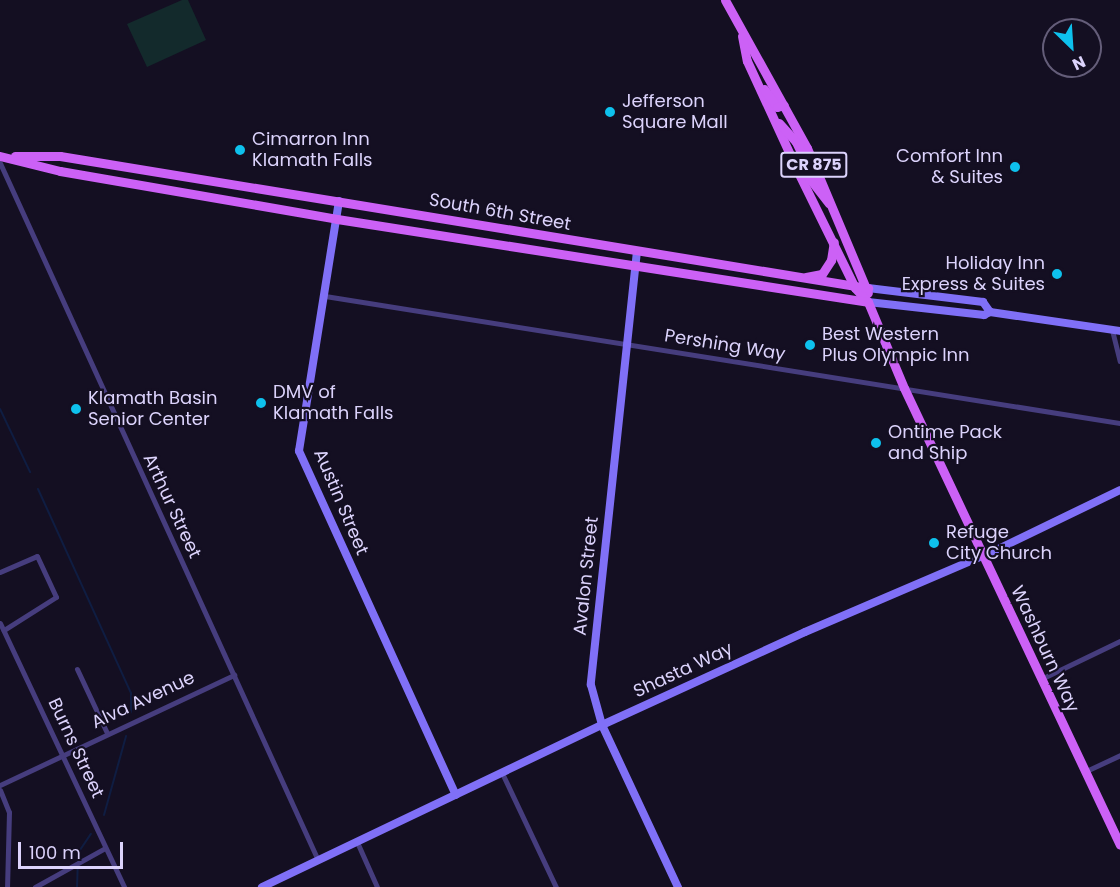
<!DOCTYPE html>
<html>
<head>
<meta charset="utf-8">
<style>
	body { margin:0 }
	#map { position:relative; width:1120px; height:887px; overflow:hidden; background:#140f22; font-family:Poppins,sans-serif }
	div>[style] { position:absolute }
	.green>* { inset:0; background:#132a2c }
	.stream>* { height:2px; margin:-1px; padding:0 1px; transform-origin:1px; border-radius:1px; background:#0f1d42 }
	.street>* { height:5px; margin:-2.5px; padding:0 2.5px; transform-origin:2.5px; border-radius:2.5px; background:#463d7e }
	.secondary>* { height:8px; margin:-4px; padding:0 4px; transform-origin:4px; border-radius:4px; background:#8070f7 }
	.primary>* { height:9px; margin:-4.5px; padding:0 4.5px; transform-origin:4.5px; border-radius:4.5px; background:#cc61f6 }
	.dots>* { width:16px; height:16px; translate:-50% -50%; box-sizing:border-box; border:3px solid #140f22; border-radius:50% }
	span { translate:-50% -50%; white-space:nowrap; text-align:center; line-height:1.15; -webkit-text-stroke:4.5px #140f22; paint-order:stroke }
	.shield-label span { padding:2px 4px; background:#140f22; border:2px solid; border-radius:4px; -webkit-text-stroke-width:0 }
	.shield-label { font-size:16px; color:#dcd3fc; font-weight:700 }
	.poi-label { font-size:18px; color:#dcd3fc }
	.left { translate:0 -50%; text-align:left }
	.right { translate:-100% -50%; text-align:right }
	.street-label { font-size:18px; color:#dcd3fc }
	.north { position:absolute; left:1042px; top:18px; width:60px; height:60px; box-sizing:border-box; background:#140f22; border:2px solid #645d79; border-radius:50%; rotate:155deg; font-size:16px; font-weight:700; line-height:24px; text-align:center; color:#dcd3fc }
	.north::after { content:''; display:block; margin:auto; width:21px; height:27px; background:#0ec1ed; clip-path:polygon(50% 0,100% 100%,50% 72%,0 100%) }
	.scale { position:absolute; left:18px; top:842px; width:105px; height:27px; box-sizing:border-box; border:3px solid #dcd3fc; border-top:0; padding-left:8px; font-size:18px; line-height:21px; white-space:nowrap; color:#dcd3fc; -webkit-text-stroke:4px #140f22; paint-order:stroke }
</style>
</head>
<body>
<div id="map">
	<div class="green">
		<i style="clip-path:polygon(182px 0,188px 0,206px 40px,147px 67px,127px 24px)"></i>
	</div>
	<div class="stream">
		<i style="left:0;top:409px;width:70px;rotate:64.5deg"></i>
		<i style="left:38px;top:489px;width:224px;rotate:65.5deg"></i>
		<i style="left:131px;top:693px;width:20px;rotate:90deg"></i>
		<i style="left:104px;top:815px;width:82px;rotate:-74.4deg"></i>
		<i style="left:77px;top:887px;width:34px;rotate:-88deg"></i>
		<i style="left:78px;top:853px;width:23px;rotate:-56deg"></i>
	</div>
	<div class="street">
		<i style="left:0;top:163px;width:766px;rotate:65.48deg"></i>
		<i style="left:325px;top:296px;width:805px;rotate:9.08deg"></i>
		<i style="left:1112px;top:330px;width:32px;rotate:76deg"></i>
		<i style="left:0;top:572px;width:40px;rotate:-23.4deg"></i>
		<i style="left:37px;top:556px;width:45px;rotate:65.1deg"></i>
		<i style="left:56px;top:597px;width:62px;rotate:147.6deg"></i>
		<i style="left:0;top:623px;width:292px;rotate:64.8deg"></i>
		<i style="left:77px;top:669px;width:71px;rotate:64.9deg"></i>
		<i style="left:1041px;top:679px;width:88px;rotate:-25.7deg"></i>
		<i style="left:1084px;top:772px;width:40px;rotate:-25deg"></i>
		<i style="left:502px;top:773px;width:126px;rotate:64.7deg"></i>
		<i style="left:0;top:785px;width:259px;rotate:-25.2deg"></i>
		<i style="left:0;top:790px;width:24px;rotate:68deg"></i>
		<i style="left:9px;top:812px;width:75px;rotate:91.5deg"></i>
		<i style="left:357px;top:842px;width:49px;rotate:66deg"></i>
		<i style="left:35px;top:887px;width:80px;rotate:-29.1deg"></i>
	</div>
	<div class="secondary">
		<i style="left:339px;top:201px;width:253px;rotate:99.1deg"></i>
		<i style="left:299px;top:451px;width:378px;rotate:65.5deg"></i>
		<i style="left:637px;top:251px;width:436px;rotate:96.1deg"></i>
		<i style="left:591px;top:685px;width:41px;rotate:74.6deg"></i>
		<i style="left:602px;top:725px;width:179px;rotate:64.9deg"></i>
		<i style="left:868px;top:288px;width:116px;rotate:6.9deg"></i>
		<i style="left:983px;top:302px;width:12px;rotate:55deg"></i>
		<i style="left:868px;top:302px;width:117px;rotate:6.4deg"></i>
		<i style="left:984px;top:315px;width:7px;rotate:-27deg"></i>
		<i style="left:990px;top:312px;width:131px;rotate:8.3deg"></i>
		<i style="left:262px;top:887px;width:377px;rotate:-25.5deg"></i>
		<i style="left:602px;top:725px;width:223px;rotate:-24.6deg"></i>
		<i style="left:805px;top:632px;width:206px;rotate:-23.2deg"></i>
		<i style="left:994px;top:551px;width:140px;rotate:-25.8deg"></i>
	</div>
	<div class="primary">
		<i style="left:725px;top:0;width:169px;rotate:61deg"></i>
		<i style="left:807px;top:148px;width:157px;rotate:67.2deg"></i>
		<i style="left:742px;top:36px;width:25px;rotate:79deg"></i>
		<i style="left:747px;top:61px;width:122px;rotate:65.3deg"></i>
		<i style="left:798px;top:172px;width:129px;rotate:63.8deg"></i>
		<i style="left:855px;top:288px;width:19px;rotate:47deg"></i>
		<i style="left:868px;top:302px;width:93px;rotate:67.3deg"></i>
		<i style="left:904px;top:388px;width:505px;rotate:64.7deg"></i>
		<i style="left:764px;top:89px;width:22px;rotate:54deg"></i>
		<i style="left:777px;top:107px;width:7px;rotate:-16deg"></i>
		<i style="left:779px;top:123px;width:25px;rotate:48deg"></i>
		<i style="left:796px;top:142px;width:39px;rotate:64deg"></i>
		<i style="left:0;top:156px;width:62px;rotate:14deg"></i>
		<i style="left:60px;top:171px;width:281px;rotate:9.8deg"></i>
		<i style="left:337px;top:219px;width:537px;rotate:8.88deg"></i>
		<i style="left:15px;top:156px;width:45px"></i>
		<i style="left:60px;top:156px;width:819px;rotate:9.28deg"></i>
		<i style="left:806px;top:174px;width:37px;rotate:52deg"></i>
		<i style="left:806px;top:277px;width:16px;rotate:-11deg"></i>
		<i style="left:822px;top:274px;width:17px;rotate:-57deg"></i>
		<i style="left:831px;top:260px;width:18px;rotate:-81deg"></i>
	</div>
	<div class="dots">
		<i style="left:610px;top:112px;background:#0ec1ed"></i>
		<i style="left:240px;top:150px;background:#0ec1ed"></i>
		<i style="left:1015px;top:167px;background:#0ec1ed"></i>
		<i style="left:1057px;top:274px;background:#0ec1ed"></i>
		<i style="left:810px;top:345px;background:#0ec1ed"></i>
		<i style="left:261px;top:403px;background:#0ec1ed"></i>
		<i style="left:76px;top:409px;background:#0ec1ed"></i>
		<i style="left:876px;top:443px;background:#0ec1ed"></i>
		<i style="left:934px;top:543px;background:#0ec1ed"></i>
	</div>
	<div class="shield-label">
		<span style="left:814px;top:165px">CR 875</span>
	</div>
	<div class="poi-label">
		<span class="left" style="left:622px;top:112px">Jefferson<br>Square Mall</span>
		<span class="left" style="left:252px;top:150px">Cimarron Inn<br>Klamath Falls</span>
		<span class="right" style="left:1003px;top:167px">Comfort Inn<br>&amp; Suites</span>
		<span class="right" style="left:1045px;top:274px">Holiday Inn<br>Express &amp; Suites</span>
		<span class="left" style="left:822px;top:345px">Best Western<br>Plus Olympic Inn</span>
		<span class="left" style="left:273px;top:403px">DMV of<br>Klamath Falls</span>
		<span class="left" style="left:88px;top:409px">Klamath Basin<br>Senior Center</span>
		<span class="left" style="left:888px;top:443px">Ontime Pack<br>and Ship</span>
		<span class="left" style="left:946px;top:543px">Refuge<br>City Church</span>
	</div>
	<div class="street-label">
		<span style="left:500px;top:212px;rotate:10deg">South 6th Street</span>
		<span style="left:725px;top:345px;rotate:9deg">Pershing Way</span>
		<span style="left:341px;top:502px;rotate:67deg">Austin Street</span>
		<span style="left:172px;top:506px;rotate:65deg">Arthur Street</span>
		<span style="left:586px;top:576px;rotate:-84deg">Avalon Street</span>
		<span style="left:1045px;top:649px;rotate:65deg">Washburn Way</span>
		<span style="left:683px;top:670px;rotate:-25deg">Shasta Way</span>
		<span style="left:143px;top:700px;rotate:-25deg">Alva Avenue</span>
		<span style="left:76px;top:748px;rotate:65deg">Burns Street</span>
	</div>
	<div class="north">N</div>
	<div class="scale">100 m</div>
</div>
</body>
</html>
